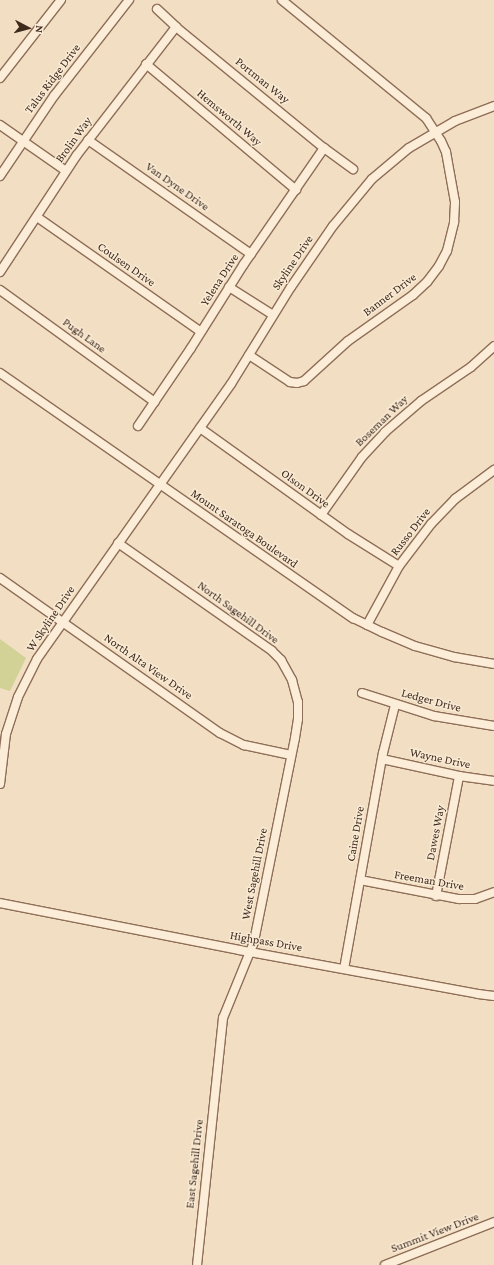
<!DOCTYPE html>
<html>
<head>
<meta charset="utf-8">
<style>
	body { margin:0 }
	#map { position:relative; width:494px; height:1265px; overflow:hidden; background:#f2dfc3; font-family:"Crimson Pro",serif }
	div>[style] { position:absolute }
	.green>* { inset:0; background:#d2d296 }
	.roads { filter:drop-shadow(1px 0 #8f6e58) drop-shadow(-1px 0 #8f6e58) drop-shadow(0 1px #8f6e58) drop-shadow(0 -1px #8f6e58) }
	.minor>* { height:8px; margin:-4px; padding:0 4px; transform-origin:4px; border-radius:4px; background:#fcedd8 }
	span { translate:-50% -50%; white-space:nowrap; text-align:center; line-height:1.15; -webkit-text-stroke:3px #f9ead4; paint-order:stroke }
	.street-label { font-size:12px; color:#3e291d }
	.north { position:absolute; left:8px; top:8px; width:40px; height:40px; -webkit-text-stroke:3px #f9ead4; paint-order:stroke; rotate:96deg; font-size:11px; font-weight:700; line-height:16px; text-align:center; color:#3e291d }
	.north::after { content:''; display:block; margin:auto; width:14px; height:18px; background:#3e291d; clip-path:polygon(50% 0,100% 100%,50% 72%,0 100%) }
</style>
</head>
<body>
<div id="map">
	<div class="green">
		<i style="clip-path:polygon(0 639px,26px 658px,10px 691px,0 688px)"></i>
	</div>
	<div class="roads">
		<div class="minor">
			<i style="left:157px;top:9px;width:26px;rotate:43deg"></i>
			<i style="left:176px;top:27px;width:191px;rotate:39.3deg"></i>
			<i style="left:324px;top:148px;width:36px;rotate:36deg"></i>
			<i style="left:146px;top:64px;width:196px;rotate:40deg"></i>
			<i style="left:0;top:78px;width:99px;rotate:-52deg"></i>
			<i style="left:0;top:125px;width:80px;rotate:34.9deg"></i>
			<i style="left:88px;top:140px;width:199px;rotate:35deg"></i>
			<i style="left:0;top:176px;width:97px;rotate:-56deg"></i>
			<i style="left:54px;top:96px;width:122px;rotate:-52deg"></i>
			<i style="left:37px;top:217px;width:200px;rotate:35deg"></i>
			<i style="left:0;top:272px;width:140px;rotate:-56.7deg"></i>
			<i style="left:77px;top:155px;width:162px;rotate:-52.3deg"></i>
			<i style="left:229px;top:287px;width:52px;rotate:32.5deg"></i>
			<i style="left:0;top:290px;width:191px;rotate:35.9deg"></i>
			<i style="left:249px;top:355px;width:49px;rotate:33.4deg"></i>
			<i style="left:290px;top:382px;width:7px;rotate:8deg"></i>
			<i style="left:297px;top:383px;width:7px;rotate:-16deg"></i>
			<i style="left:304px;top:381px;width:59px;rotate:-42.3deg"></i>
			<i style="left:348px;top:341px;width:80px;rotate:-35.3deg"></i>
			<i style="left:413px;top:295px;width:19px;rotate:-43deg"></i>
			<i style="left:427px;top:282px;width:20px;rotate:-53deg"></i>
			<i style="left:439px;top:266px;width:17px;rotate:-62deg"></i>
			<i style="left:447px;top:251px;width:30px;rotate:-76deg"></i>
			<i style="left:454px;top:222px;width:20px;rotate:-87deg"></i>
			<i style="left:455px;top:202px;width:51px;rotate:-100.2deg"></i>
			<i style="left:446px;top:152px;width:12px;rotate:-114deg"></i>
			<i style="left:441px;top:141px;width:27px;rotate:-123deg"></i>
			<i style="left:426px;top:118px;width:186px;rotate:-140.7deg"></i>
			<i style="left:0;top:373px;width:430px;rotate:34.8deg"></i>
			<i style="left:353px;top:618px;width:32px;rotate:26deg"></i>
			<i style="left:382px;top:632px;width:36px;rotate:23deg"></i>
			<i style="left:415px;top:646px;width:41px;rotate:15.8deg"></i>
			<i style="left:454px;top:657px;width:41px;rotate:9.9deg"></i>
			<i style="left:138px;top:426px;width:94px;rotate:-55.8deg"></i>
			<i style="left:191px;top:348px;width:99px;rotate:-57.8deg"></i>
			<i style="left:244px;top:264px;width:141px;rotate:-55.4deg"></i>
			<i style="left:200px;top:428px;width:182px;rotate:35.6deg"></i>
			<i style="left:348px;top:534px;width:60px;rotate:32.1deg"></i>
			<i style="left:321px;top:515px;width:71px;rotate:-54.7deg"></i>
			<i style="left:362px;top:457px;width:34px;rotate:-47deg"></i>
			<i style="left:385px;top:432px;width:48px;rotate:-40.7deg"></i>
			<i style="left:421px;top:401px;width:60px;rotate:-34.2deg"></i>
			<i style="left:471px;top:367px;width:31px;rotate:-42deg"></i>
			<i style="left:118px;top:543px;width:188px;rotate:35deg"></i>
			<i style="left:272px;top:651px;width:13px;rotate:45deg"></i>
			<i style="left:281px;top:660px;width:23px;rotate:61deg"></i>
			<i style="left:292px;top:680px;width:23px;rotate:75deg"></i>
			<i style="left:298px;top:702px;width:17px;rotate:90deg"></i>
			<i style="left:298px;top:719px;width:19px;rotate:99deg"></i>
			<i style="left:295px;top:738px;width:208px;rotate:101.4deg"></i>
			<i style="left:254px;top:942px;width:82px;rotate:112.2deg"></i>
			<i style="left:223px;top:1018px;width:248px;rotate:96deg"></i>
			<i style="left:0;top:578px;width:269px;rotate:35.2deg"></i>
			<i style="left:220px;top:733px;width:27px;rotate:27deg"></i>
			<i style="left:244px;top:745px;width:48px;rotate:12deg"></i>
			<i style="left:367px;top:625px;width:67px;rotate:-61.5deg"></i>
			<i style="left:399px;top:566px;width:53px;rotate:-52.7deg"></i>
			<i style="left:431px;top:524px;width:35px;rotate:-46deg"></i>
			<i style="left:455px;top:499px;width:49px;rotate:-36.6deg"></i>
			<i style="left:362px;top:693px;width:76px;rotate:17.7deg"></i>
			<i style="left:434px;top:716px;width:61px;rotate:9.5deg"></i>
			<i style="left:382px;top:759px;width:79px;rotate:12.4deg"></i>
			<i style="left:459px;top:776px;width:35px;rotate:8deg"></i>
			<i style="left:0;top:784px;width:50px;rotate:-83.2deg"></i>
			<i style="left:6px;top:734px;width:39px;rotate:-72deg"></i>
			<i style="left:18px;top:697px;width:42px;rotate:-63.4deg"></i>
			<i style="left:37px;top:659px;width:337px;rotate:-54.8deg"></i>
			<i style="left:231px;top:384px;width:114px;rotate:-58.3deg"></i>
			<i style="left:291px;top:287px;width:74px;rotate:-55.5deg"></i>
			<i style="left:333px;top:226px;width:61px;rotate:-50.3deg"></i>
			<i style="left:372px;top:179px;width:48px;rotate:-40deg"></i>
			<i style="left:409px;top:148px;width:53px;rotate:-30.4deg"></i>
			<i style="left:455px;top:121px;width:42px;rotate:-21deg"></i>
			<i style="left:360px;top:880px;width:101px;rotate:10.9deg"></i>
			<i style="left:459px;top:899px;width:16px"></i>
			<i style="left:475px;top:899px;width:20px;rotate:-20deg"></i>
			<i style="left:436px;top:896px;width:122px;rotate:-79.1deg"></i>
			<i style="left:0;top:903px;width:244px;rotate:11.1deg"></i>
			<i style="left:239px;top:950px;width:243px;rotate:10.4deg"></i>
			<i style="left:478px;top:994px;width:16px;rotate:7deg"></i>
			<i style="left:344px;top:969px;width:219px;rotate:-79.8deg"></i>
			<i style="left:383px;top:753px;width:49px;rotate:-76deg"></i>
			<i style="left:385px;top:1265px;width:117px;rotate:-21.5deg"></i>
		</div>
	</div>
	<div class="street-label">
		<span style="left:53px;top:79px;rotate:-53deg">Talus Ridge Drive</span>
		<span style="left:262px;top:81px;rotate:39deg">Portman Way</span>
		<span style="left:229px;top:118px;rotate:40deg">Hemsworth Way</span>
		<span style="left:74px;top:140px;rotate:-54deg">Brolin Way</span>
		<span style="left:177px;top:187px;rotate:35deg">Van Dyne Drive</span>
		<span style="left:293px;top:263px;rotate:-56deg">Skyline Drive</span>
		<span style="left:126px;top:265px;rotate:35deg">Coulsen Drive</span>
		<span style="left:220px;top:280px;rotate:-57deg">Yelena Drive</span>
		<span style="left:390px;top:295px;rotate:-37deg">Banner Drive</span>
		<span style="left:84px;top:336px;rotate:36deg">Pugh Lane</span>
		<span style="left:382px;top:421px;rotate:-44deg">Boseman Way</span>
		<span style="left:305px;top:489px;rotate:36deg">Olson Drive</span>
		<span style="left:244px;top:529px;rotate:35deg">Mount Saratoga Boulevard</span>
		<span style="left:411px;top:532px;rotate:-52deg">Russo Drive</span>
		<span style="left:238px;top:613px;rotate:36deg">North Sagehill Drive</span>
		<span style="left:51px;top:619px;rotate:-56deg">W Skyline Drive</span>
		<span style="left:148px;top:667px;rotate:35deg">North Alta View Drive</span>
		<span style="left:431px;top:701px;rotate:15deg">Ledger Drive</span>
		<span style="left:440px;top:759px;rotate:12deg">Wayne Drive</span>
		<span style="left:436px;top:833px;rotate:-79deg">Dawes Way</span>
		<span style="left:356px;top:834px;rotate:-80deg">Caine Drive</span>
		<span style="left:255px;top:874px;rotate:-79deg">West Sagehill Drive</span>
		<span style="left:429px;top:881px;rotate:10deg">Freeman Drive</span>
		<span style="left:266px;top:942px;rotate:10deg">Highpass Drive</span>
		<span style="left:195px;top:1164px;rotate:-84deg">East Sagehill Drive</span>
		<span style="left:435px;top:1233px;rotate:-21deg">Summit View Drive</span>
	</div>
	<div class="north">N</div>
</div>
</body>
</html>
